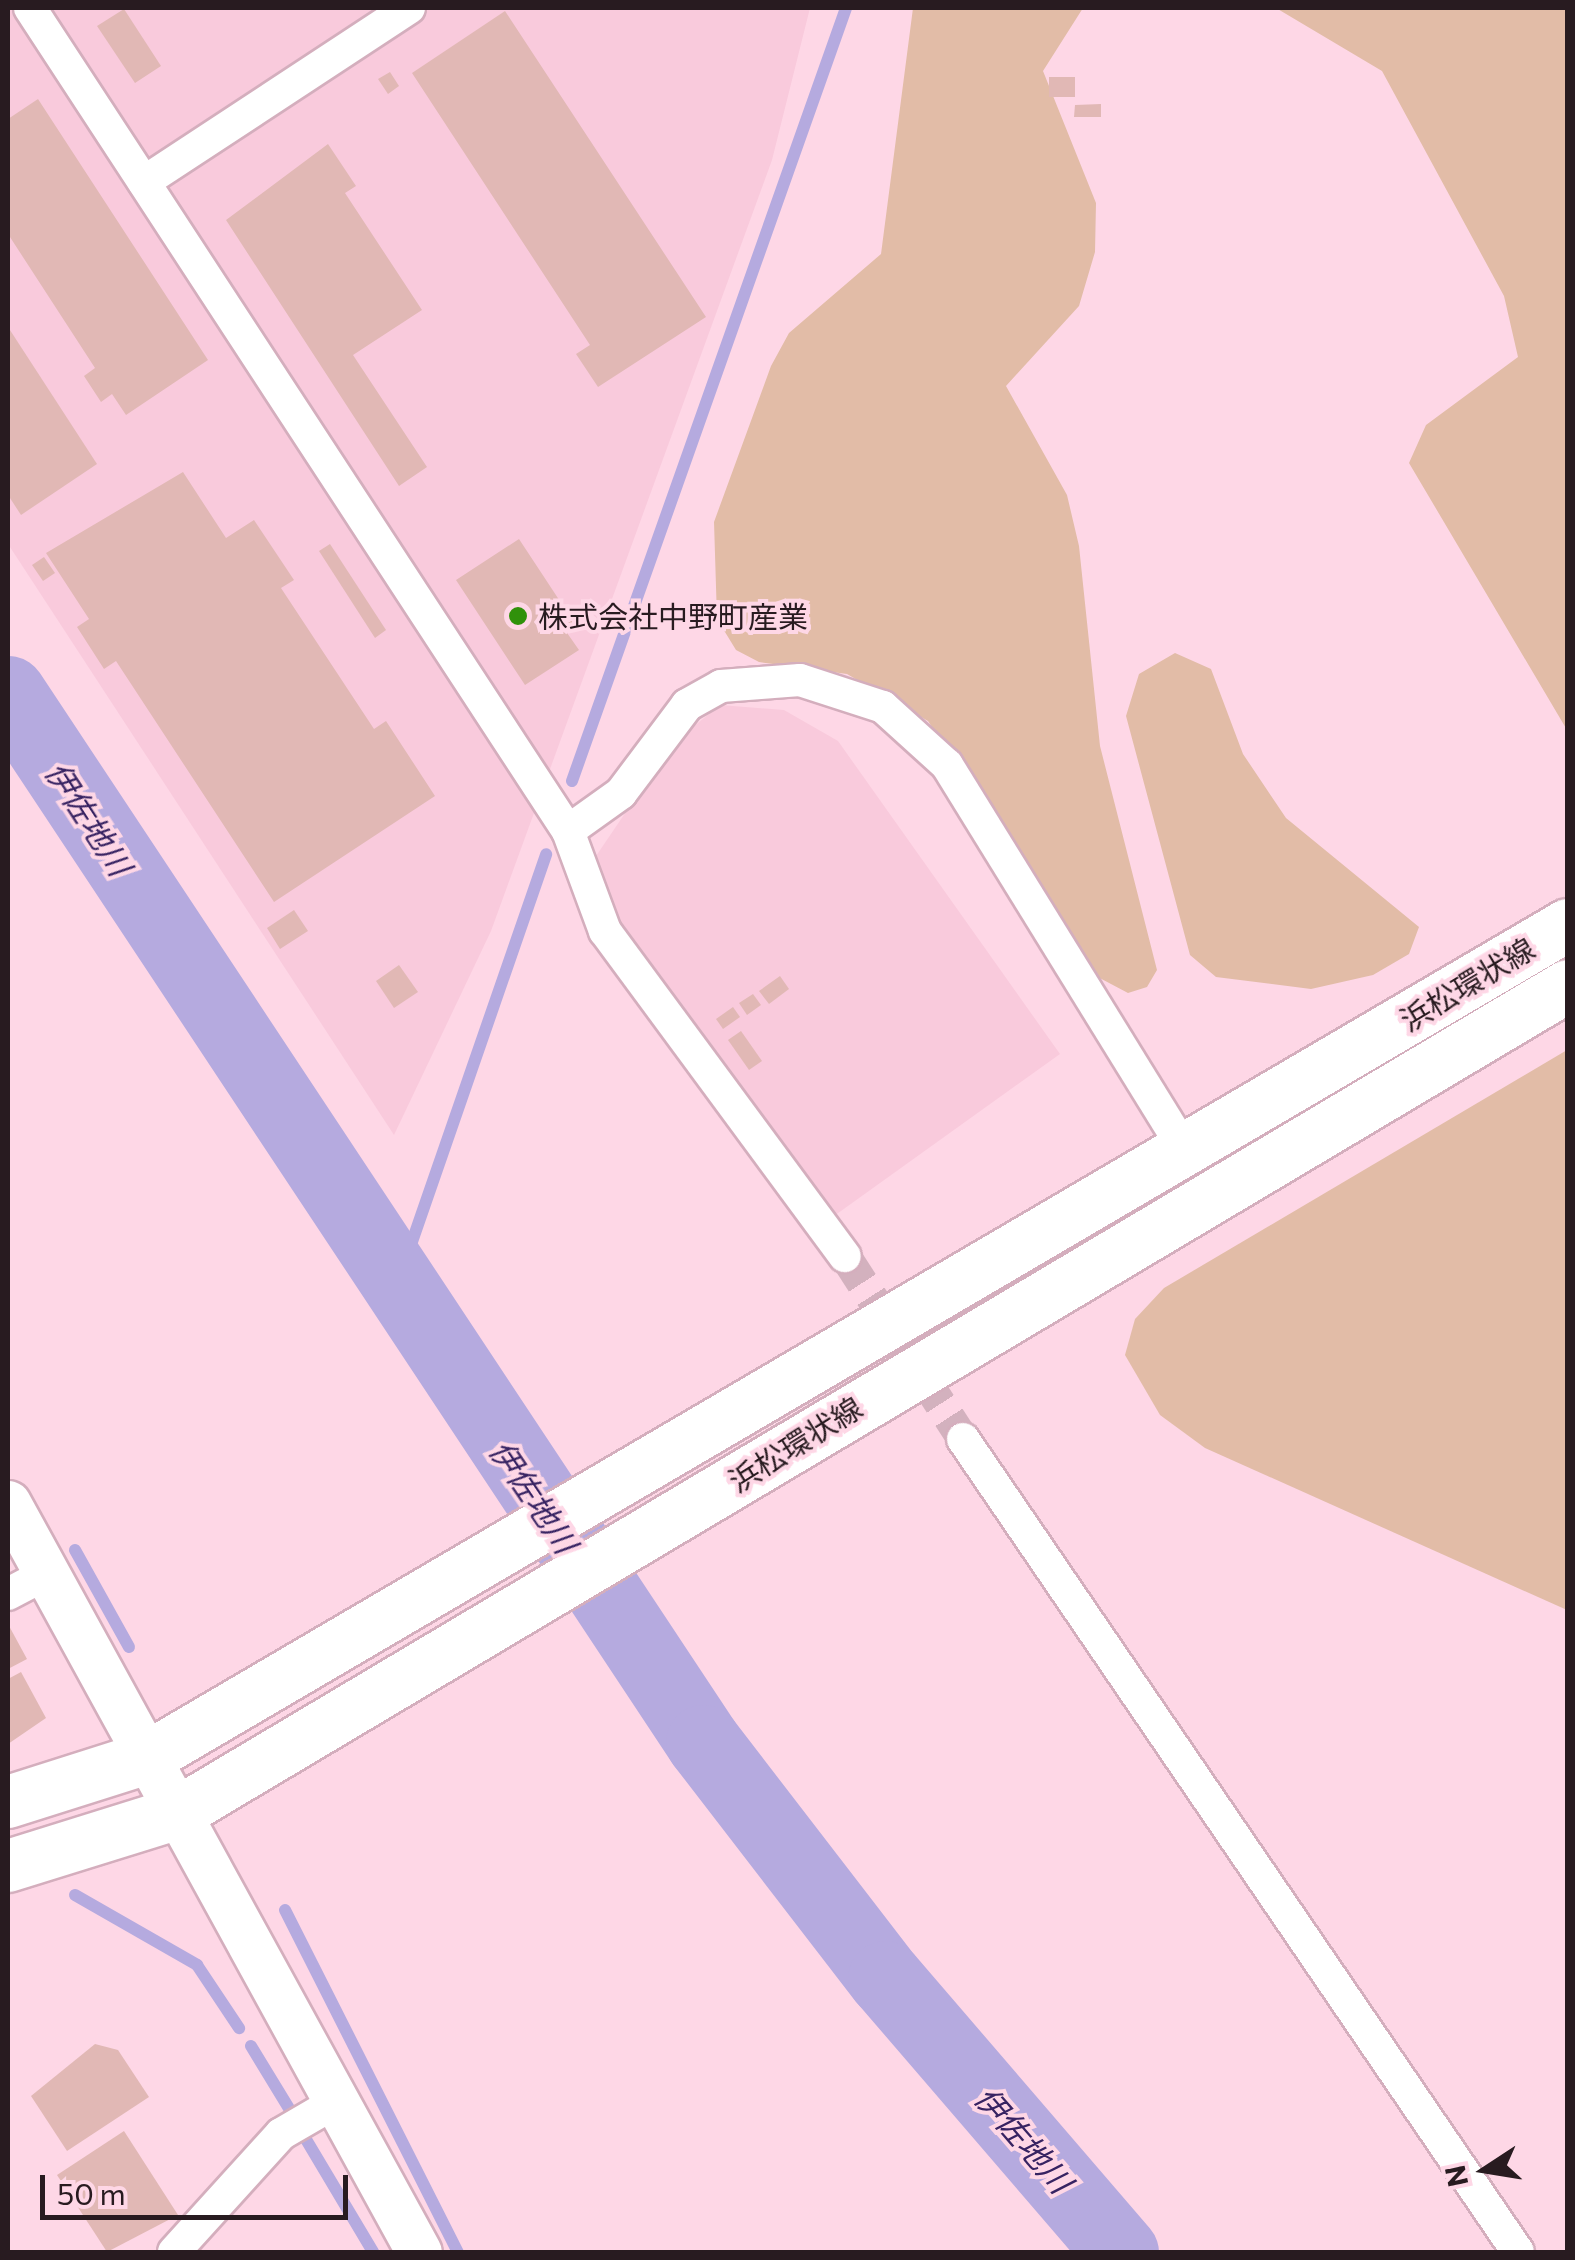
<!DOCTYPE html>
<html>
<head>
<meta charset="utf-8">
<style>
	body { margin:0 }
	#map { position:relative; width:1575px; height:2260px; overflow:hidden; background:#fed7e6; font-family:Commissioner,"Noto Sans JP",sans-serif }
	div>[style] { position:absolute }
	.built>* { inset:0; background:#f9cadc }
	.green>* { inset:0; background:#e2bca7 }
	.stream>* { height:12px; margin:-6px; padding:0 6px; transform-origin:6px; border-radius:6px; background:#b5aadf }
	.river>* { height:75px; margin:-37.5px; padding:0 37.5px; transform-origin:37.5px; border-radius:37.5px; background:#b5aadf }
	.building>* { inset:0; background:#e1b8b5 }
	.street-tunnel>* { height:32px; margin-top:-16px; transform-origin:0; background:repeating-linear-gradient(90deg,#d3b1be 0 32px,transparent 0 48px) }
	.roads { filter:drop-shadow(2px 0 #d4aebd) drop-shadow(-2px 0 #d4aebd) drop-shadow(0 2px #d4aebd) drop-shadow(0 -2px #d4aebd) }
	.street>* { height:32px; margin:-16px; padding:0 16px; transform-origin:16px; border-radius:16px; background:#fff }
	.secondary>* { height:45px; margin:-22.5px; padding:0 22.5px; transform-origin:22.5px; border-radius:22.5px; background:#fff }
	.primary>* { height:52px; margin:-26px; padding:0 26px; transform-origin:26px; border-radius:26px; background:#fff }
	.dots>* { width:28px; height:28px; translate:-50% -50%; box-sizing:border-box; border:5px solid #fed7e6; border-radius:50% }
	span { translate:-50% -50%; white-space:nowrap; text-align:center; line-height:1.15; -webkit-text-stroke:8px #fed7e6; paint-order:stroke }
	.poi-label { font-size:30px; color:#281b20 }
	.left { translate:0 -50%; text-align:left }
	.street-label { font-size:30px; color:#281b20 }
	.water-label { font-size:32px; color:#372362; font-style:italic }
	.frame { position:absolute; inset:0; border:10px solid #281b20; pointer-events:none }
	.north { position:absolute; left:1435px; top:2120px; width:100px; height:100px; -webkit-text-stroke:8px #fed7e6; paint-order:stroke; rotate:258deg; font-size:28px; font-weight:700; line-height:40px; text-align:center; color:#281b20 }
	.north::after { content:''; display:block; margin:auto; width:35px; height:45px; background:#281b20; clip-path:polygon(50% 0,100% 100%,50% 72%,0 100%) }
	.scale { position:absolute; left:40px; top:2175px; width:308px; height:45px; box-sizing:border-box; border:5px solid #281b20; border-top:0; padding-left:12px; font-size:30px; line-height:35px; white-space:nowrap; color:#281b20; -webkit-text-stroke:8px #fed7e6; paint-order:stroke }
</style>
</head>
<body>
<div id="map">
	<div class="built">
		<i style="clip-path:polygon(8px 8px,810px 8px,772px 160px,491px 931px,394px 1135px,8px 544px)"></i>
		<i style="clip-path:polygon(720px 705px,784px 710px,838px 741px,1060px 1054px,834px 1216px,618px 923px,594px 859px,672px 744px)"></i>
	</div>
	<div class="green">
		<i style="clip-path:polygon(913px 8px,1083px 8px,1043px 71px,1096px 203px,1095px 252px,1079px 306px,1006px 386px,1067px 495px,1079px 546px,1100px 746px,1157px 970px,1147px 987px,1128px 993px,1094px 975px,928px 721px,847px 674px,759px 662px,736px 650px,717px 619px,714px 522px,771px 366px,789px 333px,881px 254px)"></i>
		<i style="clip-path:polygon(1276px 8px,1567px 8px,1567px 730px,1409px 463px,1426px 425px,1518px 357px,1504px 296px,1382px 71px)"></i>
		<i style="clip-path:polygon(1175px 653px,1211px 669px,1243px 754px,1286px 818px,1419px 927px,1409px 954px,1373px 975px,1311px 989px,1216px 977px,1190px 955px,1126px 716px,1139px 674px)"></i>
		<i style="clip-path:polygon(1567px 1050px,1567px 1610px,1205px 1448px,1160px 1415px,1125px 1355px,1135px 1319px,1164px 1288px)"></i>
	</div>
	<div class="stream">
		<i style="left:572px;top:781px;width:820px;rotate:-70.48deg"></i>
		<i style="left:396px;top:1288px;width:459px;rotate:-70.9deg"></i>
		<i style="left:75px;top:1550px;width:111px;rotate:60.9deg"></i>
		<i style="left:75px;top:1895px;width:141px;rotate:29.8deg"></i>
		<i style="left:197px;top:1965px;width:76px;rotate:56.3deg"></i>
		<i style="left:285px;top:1910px;width:383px;rotate:63.2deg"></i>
		<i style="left:251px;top:2046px;width:81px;rotate:58.7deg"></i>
		<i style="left:301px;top:2131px;width:141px;rotate:59.2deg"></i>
	</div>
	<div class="river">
		<i style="left:8px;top:693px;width:1258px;rotate:56.47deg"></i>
		<i style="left:703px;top:1742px;width:298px;rotate:52.4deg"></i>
		<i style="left:885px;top:1978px;width:362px;rotate:49.3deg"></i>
	</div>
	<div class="building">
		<i style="clip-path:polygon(124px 9px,161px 66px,135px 83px,97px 26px)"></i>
		<i style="clip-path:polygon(505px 11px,706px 317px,598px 387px,576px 354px,590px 345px,412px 73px)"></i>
		<i style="clip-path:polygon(390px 72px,399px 86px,388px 94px,378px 79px)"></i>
		<i style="clip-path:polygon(1049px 77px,1075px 77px,1075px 97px,1049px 97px)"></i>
		<i style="clip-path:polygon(38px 99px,208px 360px,126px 415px,112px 394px,101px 402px,84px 376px,95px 368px,8px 234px,8px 119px)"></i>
		<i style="clip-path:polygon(1101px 104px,1101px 117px,1074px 117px,1075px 105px)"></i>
		<i style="clip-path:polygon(328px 144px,356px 186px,345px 193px,422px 310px,353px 355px,427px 467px,399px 486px,226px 220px)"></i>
		<i style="clip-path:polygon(8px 327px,97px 464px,21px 515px,8px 495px)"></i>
		<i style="clip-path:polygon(183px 472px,226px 538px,254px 520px,294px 580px,281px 588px,374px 729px,386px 721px,435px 796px,274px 902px,116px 661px,104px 669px,77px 627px,89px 619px,46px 553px)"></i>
		<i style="clip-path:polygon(519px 539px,575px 624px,565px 630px,579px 650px,525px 685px,456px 580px)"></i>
		<i style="clip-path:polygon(330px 544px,386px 630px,375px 638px,319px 551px)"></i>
		<i style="clip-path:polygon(44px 557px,55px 573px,43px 581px,32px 565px)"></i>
		<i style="clip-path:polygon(294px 910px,308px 931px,280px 949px,267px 928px)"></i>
		<i style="clip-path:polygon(399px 965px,418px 992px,394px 1008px,376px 981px)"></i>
		<i style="clip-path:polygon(780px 976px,789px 989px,769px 1004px,759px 991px)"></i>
		<i style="clip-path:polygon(753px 994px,761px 1005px,747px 1015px,739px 1003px)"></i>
		<i style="clip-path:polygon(733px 1007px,740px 1017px,723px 1029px,716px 1019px)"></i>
		<i style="clip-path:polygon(741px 1031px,762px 1061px,749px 1070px,728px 1040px)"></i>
		<i style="clip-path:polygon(8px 1624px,27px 1659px,8px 1669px)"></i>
		<i style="clip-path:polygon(21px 1672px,46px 1718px,8px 1744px,8px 1679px)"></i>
		<i style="clip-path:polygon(95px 2044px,118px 2050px,149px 2097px,67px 2151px,31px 2096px)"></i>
		<i style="clip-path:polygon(124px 2131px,178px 2215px,107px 2252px,57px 2175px)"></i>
	</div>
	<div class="street-tunnel">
		<i style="left:845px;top:1256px;width:218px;rotate:57.2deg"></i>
	</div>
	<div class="roads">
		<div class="street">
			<i style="left:30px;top:8px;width:983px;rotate:56.83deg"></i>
			<i style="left:568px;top:831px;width:107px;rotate:69.7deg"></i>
			<i style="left:605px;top:931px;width:404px;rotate:53.6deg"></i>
			<i style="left:144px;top:182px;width:317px;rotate:-33.3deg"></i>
			<i style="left:568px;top:831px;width:65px;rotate:-35.6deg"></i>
			<i style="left:621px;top:793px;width:110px;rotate:-53.1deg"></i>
			<i style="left:687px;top:705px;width:39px;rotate:-29deg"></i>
			<i style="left:721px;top:686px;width:79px;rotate:-4.3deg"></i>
			<i style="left:800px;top:680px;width:87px;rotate:18deg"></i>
			<i style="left:883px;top:707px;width:86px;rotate:42.2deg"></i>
			<i style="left:947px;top:765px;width:453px;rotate:58.3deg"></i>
			<i style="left:963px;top:1439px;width:984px;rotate:55.68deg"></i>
			<i style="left:8px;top:1594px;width:43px;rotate:-27.8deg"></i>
			<i style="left:174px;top:2252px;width:159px;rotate:-47.8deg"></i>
			<i style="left:281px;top:2134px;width:64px;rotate:-30.2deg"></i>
		</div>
		<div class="secondary">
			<i style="left:8px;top:1503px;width:854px;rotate:61.25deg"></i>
		</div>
		<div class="primary">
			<i style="left:8px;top:1802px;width:146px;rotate:-17.6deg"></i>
			<i style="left:147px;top:1758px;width:1647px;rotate:-30.38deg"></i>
			<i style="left:8px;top:1866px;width:178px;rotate:-17.3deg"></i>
			<i style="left:178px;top:1813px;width:1617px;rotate:-30.75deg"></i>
		</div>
	</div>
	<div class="dots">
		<i style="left:518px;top:616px;background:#30910b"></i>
	</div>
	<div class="poi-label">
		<span class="left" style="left:538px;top:616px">株式会社中野町産業</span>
	</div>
	<div class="street-label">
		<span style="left:1467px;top:984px;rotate:-31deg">浜松環状線</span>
		<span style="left:795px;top:1444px;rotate:-32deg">浜松環状線</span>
	</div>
	<div class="water-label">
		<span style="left:89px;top:818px;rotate:57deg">伊佐地川</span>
		<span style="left:534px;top:1496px;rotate:56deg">伊佐地川</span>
		<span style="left:1024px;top:2139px;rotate:49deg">伊佐地川</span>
	</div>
	<div class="frame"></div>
	<div class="north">N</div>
	<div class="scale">50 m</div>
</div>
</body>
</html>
